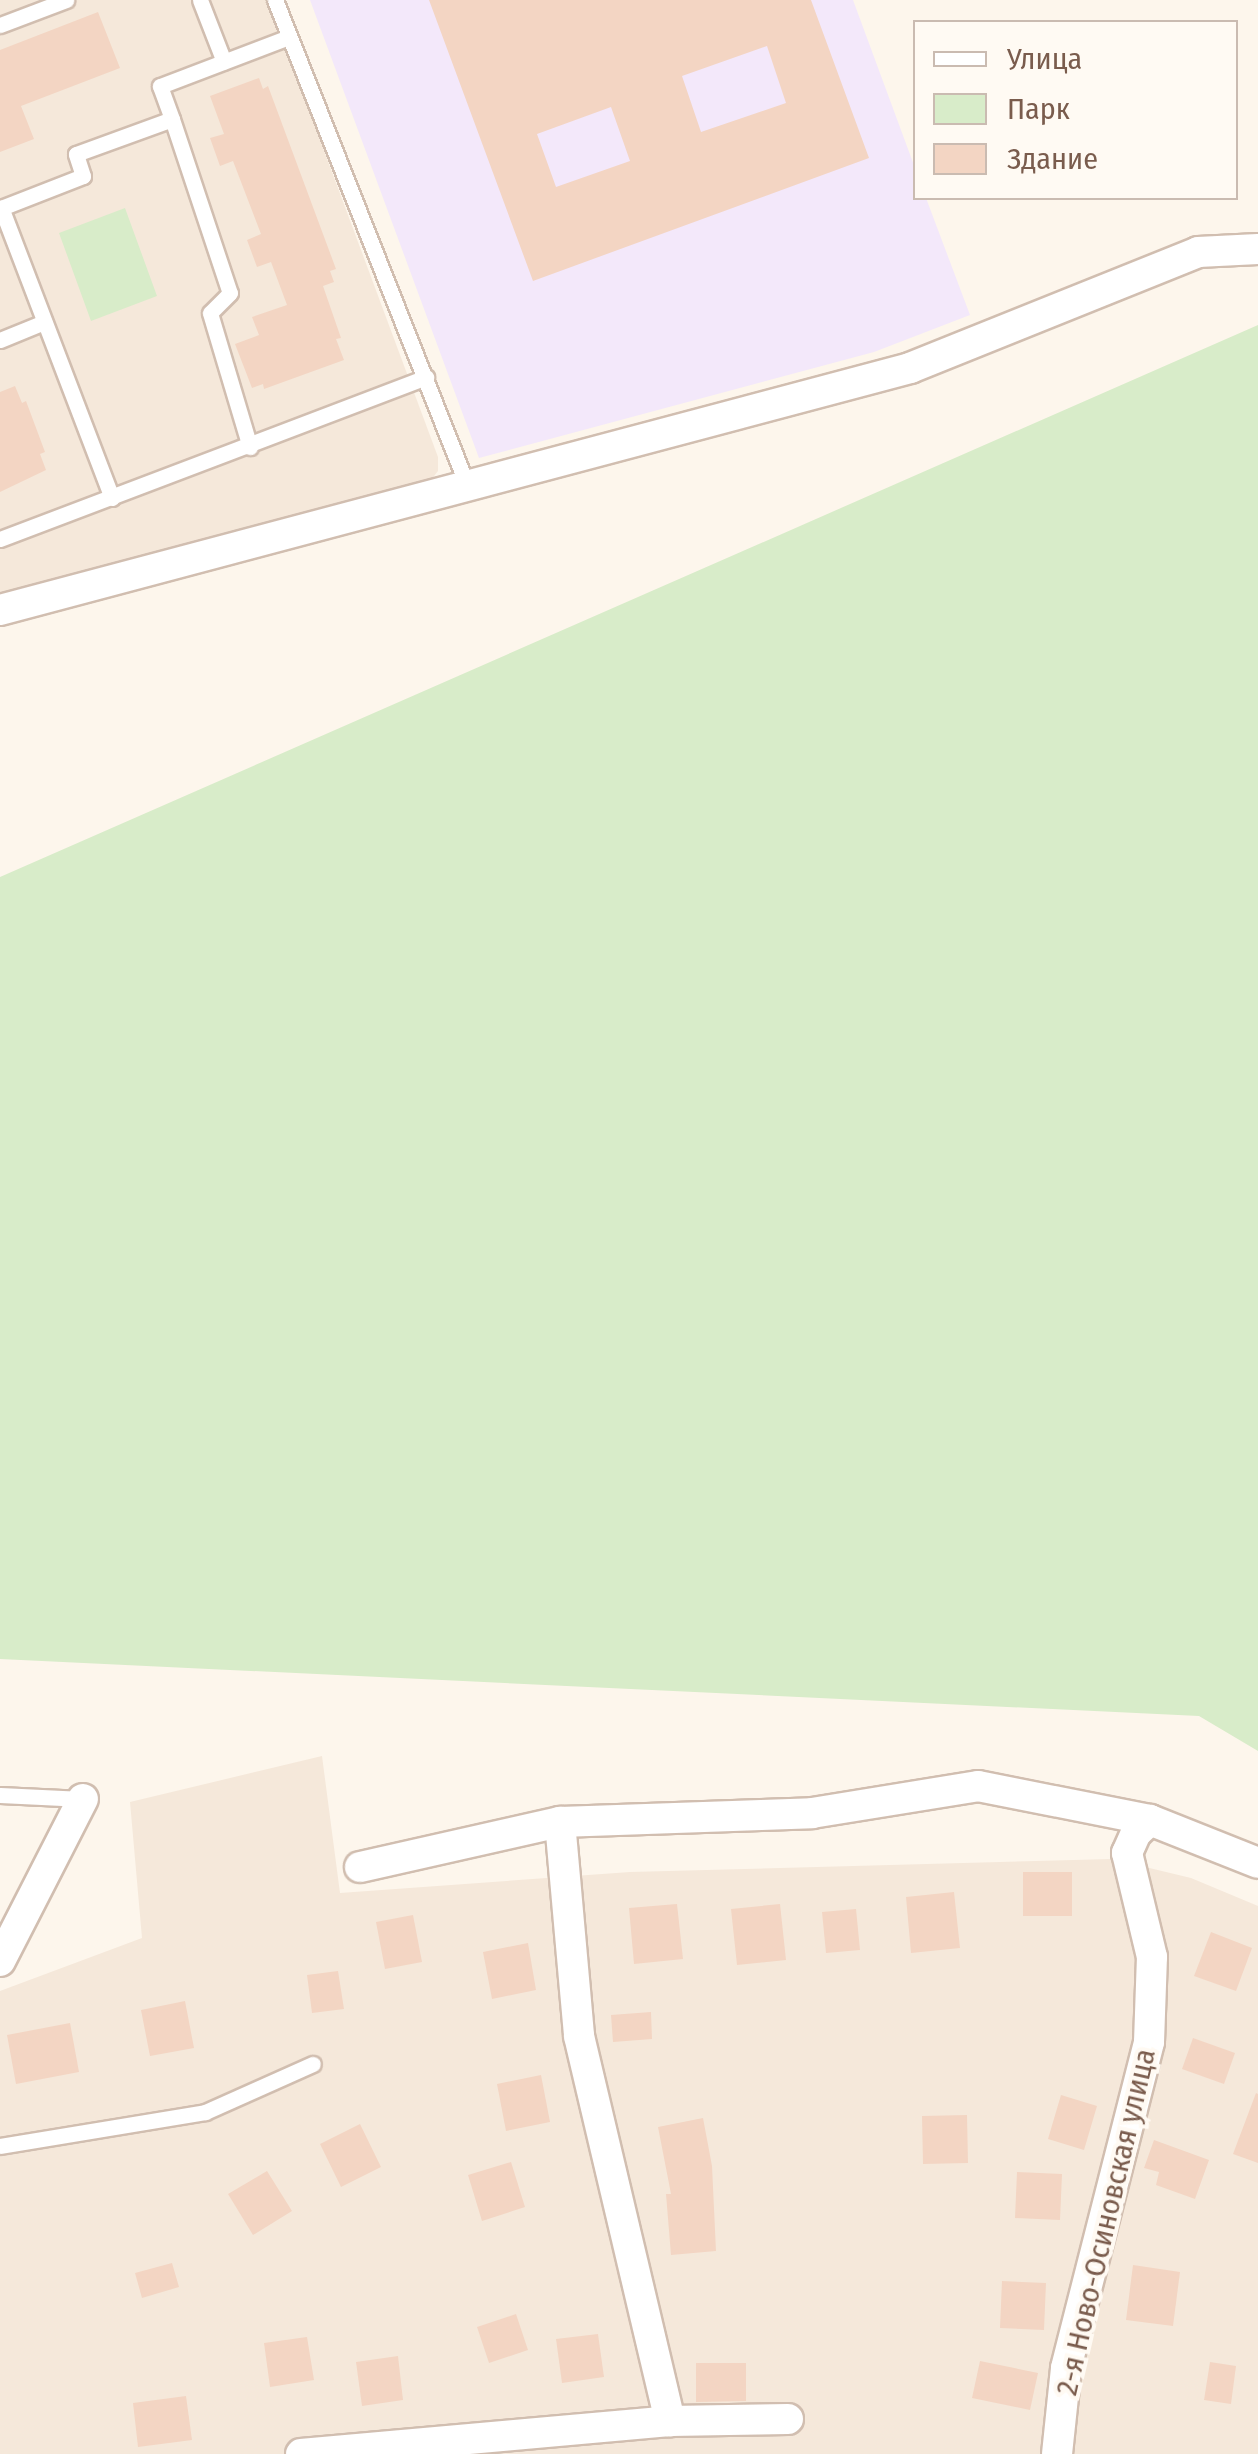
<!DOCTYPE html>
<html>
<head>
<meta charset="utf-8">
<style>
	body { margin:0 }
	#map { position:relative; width:1258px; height:2454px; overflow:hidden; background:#fdf6ec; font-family:"Fira Sans Condensed",sans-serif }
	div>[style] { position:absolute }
	.residential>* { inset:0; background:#f5e8da }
	.education>* { inset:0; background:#f3e8fa }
	.green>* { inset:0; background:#d8ecc9 }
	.building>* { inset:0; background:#f3d5c3 }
	.roads { filter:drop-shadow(2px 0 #d1beb0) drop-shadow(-2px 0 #d1beb0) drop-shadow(0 2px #d1beb0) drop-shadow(0 -2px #d1beb0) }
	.service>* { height:15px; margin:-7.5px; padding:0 7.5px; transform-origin:7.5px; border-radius:7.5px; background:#fff }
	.minor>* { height:30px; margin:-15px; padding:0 15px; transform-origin:15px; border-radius:15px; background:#fff }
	span { translate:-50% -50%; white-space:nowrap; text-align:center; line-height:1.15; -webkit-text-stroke:8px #fffaf3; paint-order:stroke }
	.street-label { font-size:30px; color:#7a5c4d }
	.legend { position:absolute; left:913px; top:20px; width:325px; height:180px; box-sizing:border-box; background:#fffaf3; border:2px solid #cabbb1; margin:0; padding:12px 18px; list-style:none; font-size:30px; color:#7a5c4d }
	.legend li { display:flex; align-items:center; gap:20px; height:50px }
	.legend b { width:50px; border:2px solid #cabbb1 }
</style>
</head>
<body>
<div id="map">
	<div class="residential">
		<i style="clip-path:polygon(0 0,268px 0,438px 457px,438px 471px,427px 485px,0 599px)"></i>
		<i style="clip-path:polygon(322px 1756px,340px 1893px,630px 1872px,1112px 1859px,1191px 1878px,1258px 1906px,1258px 2454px,0 2454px,0 1991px,142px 1938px,130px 1802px)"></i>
	</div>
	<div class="education">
		<i style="clip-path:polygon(310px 0,853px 0,915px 168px,916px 198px,926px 198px,970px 315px,874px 352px,479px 458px)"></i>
	</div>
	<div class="green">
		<i style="clip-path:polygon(125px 208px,157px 296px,91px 321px,59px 233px)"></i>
		<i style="clip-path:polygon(1258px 325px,1258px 1751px,1199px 1716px,0 1659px,0 877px)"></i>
	</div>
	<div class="building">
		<i style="clip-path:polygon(evenodd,429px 0,811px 0,869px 158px,533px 281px,429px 0,767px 46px,786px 103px,701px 132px,682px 76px,767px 46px,429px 0,611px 107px,630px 161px,556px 187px,537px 134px,611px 107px)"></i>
		<i style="clip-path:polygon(98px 12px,120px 68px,21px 106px,34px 139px,0 152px,0 50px)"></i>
		<i style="clip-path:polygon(259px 78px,263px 89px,268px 86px,336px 269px,330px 271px,334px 282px,323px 286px,341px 338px,336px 339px,344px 360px,264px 389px,263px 384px,252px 388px,235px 344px,259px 335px,252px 317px,287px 305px,271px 262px,257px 267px,247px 240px,261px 234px,233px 161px,220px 166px,210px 138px,224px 134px,210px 96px)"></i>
		<i style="clip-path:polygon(15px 386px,22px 403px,26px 401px,45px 452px,40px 454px,46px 470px,0 492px,0 392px)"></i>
		<i style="clip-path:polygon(1023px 1872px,1072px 1872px,1072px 1916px,1023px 1916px)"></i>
		<i style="clip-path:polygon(954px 1892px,960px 1948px,911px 1953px,906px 1897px)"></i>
		<i style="clip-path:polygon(677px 1904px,683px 1959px,634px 1964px,629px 1908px)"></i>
		<i style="clip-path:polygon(780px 1904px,786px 1960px,737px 1965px,731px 1909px)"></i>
		<i style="clip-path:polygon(856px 1909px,860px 1950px,826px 1953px,822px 1912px)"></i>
		<i style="clip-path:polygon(413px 1915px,422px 1962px,385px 1969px,376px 1922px)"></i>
		<i style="clip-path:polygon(1211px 1932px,1252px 1948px,1236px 1991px,1194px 1976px)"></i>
		<i style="clip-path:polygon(528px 1943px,536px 1990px,492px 1999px,483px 1952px)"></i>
		<i style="clip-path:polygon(338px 1971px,344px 2009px,312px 2013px,307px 1975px)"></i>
		<i style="clip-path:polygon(185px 2001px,194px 2048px,150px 2056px,141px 2010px)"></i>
		<i style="clip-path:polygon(651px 2012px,652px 2039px,613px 2042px,611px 2015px)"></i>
		<i style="clip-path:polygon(70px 2023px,79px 2072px,16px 2084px,7px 2035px)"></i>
		<i style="clip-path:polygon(1193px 2038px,1235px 2053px,1224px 2084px,1182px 2069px)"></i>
		<i style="clip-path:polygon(541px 2075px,550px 2122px,506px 2131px,497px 2084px)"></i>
		<i style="clip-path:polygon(1256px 2093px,1258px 2094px,1258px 2163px,1233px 2154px)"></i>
		<i style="clip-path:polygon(1061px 2095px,1097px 2106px,1084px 2150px,1048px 2139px)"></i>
		<i style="clip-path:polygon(967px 2115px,968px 2163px,923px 2164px,922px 2116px)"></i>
		<i style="clip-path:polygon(703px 2118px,712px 2166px,716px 2251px,671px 2255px,666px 2194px,671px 2194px,658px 2127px)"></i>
		<i style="clip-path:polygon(360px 2124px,381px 2167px,341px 2187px,320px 2144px)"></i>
		<i style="clip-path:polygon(1154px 2140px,1209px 2160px,1195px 2199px,1156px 2185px,1159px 2172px,1144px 2168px)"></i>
		<i style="clip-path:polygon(511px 2162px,525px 2207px,482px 2221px,468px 2175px)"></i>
		<i style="clip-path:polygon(267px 2171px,292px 2211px,253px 2235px,228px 2194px)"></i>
		<i style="clip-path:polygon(1017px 2172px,1062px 2174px,1060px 2220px,1015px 2218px)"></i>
		<i style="clip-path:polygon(172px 2263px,179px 2287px,142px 2298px,135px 2273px)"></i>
		<i style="clip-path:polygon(1133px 2265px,1180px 2272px,1173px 2326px,1126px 2320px)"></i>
		<i style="clip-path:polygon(1002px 2281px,1046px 2283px,1044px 2330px,1000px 2328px)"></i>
		<i style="clip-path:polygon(516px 2314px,528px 2350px,489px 2363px,477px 2327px)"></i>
		<i style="clip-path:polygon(598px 2334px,604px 2377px,562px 2383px,556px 2339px)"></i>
		<i style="clip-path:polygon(307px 2337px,314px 2380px,270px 2387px,264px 2343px)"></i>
		<i style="clip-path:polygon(398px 2356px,403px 2400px,362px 2406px,356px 2362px)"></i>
		<i style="clip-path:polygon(980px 2361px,1038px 2373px,1030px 2410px,972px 2398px)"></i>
		<i style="clip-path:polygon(1210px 2362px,1236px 2366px,1231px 2404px,1204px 2400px)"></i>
		<i style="clip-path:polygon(696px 2363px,746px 2363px,746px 2401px,696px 2402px)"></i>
		<i style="clip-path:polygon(186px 2396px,192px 2440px,138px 2447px,133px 2403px)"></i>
	</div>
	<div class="roads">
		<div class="service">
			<i style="left:200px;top:0;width:66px;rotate:68.8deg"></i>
			<i style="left:275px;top:0;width:522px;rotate:68.4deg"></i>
			<i style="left:0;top:25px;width:71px;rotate:-20.7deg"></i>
			<i style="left:172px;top:119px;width:183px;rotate:71.6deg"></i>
			<i style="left:230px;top:293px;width:28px;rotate:135deg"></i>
			<i style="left:210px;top:313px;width:140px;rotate:73.4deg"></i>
			<i style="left:0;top:340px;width:48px;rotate:-22.2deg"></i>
			<i style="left:112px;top:498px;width:311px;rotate:-110.9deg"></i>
			<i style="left:1px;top:208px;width:88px;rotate:-21.3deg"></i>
			<i style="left:83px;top:176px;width:23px;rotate:-108deg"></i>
			<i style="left:76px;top:154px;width:102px;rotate:-20deg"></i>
			<i style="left:172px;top:119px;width:35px;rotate:-110deg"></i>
			<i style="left:160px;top:86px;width:138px;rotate:-20.8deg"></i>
			<i style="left:0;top:539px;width:456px;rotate:-20.8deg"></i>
			<i style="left:0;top:1795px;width:83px;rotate:2.8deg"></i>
			<i style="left:0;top:2146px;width:208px;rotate:-9.4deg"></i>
			<i style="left:205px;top:2112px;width:118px;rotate:-24deg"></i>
		</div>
		<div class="minor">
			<i style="left:0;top:610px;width:942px;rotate:-14.89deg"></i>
			<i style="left:910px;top:368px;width:310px;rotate:-21.9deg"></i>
			<i style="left:1198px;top:252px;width:60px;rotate:-2.9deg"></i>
			<i style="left:560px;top:1822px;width:215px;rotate:84.9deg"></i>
			<i style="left:579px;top:2036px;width:396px;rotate:76.7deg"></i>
			<i style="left:360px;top:1867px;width:205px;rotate:-12.7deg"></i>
			<i style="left:560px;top:1822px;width:252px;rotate:-2deg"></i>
			<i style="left:812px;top:1813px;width:168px;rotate:-9.2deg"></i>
			<i style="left:978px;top:1786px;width:175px;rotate:11.2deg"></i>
			<i style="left:1150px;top:1820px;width:116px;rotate:21.7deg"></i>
			<i style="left:0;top:1961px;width:182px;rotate:-62.9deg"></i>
			<i style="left:301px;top:2454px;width:370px;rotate:-5.1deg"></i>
			<i style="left:670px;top:2421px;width:118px;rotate:-1deg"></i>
			<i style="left:1057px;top:2454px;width:86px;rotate:-84deg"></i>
			<i style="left:1066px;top:2368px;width:336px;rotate:-75.7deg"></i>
			<i style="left:1149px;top:2042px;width:85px;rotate:-88deg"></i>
			<i style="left:1152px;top:1957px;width:107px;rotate:-103.5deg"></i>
			<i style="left:1127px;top:1853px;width:22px;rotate:-66deg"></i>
			<i style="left:1136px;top:1833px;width:19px;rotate:-43deg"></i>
		</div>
	</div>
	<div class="street-label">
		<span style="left:1106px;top:2222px;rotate:-77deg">2-я Ново-Осиновская улица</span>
	</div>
	<ul class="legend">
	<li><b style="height:12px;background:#fff"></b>Улица</li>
	<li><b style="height:28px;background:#d8ecc9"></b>Парк</li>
	<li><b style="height:28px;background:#f3d5c3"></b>Здание</li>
	</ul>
</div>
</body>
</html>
